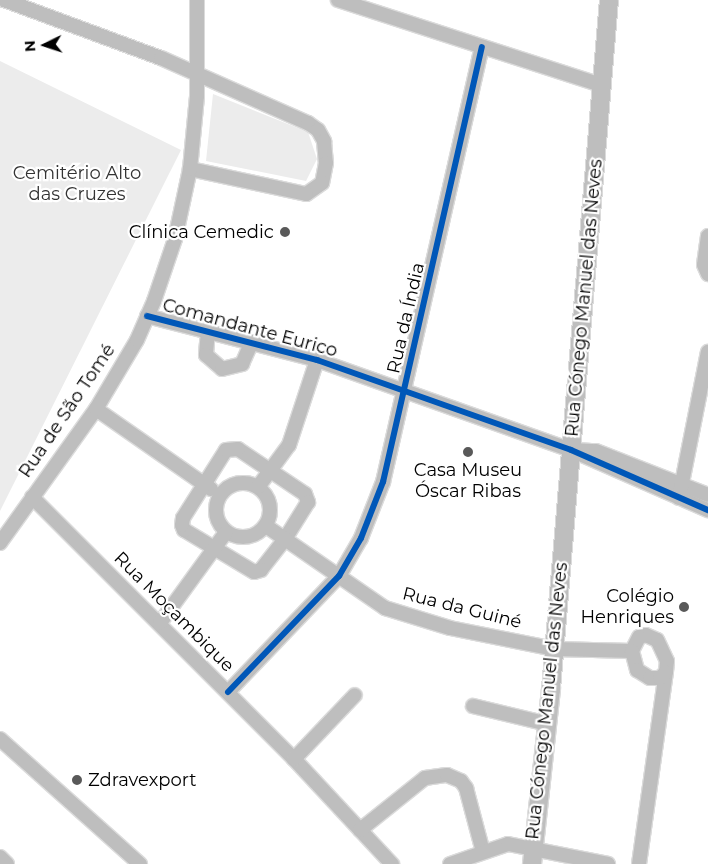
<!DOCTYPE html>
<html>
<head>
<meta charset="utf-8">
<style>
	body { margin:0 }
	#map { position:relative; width:708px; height:864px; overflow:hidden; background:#fff; font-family:Montserrat,sans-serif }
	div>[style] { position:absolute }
	.green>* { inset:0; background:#ececec }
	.roads { filter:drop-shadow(1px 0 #dbdbdb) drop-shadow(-1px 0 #dbdbdb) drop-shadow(0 1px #dbdbdb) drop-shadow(0 -1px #dbdbdb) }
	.minor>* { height:14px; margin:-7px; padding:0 7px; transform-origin:7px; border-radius:7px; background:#bebebe }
	.minor>.ring { margin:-7px; padding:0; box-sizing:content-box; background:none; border:14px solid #bebebe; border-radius:50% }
	.major>* { height:18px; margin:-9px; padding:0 9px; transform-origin:9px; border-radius:9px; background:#bebebe }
	.cycleway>* { height:6px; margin:-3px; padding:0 3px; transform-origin:3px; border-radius:3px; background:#0057b8 }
	.dots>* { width:14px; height:14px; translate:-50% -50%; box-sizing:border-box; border:2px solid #fff; border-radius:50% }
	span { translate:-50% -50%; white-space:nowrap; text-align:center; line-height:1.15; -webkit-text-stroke:4.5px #fff; paint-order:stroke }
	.park-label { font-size:18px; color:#333 }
	.poi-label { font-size:18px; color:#000 }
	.right { translate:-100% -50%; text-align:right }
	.left { translate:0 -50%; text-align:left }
	.street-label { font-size:18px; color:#000 }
	.north { position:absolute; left:20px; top:20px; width:50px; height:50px; -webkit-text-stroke:4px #fff; paint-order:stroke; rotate:266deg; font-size:14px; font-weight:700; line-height:20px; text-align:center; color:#000 }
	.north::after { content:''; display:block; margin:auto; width:18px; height:22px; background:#000; clip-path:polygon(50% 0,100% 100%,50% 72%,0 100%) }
</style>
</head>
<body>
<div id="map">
	<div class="green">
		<i style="clip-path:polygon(0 61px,181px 150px,0 511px)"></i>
		<i style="clip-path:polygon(213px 94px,308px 132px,317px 159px,306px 181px,206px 161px)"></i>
	</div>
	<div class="roads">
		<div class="minor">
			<i style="left:4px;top:0;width:167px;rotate:20.3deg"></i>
			<i style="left:161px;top:58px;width:161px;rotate:23.9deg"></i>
			<i style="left:308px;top:123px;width:12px;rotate:35deg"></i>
			<i style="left:318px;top:130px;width:13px;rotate:61deg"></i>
			<i style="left:324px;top:141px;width:22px;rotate:85deg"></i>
			<i style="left:326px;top:163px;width:20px;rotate:101deg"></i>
			<i style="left:322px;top:183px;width:19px;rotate:145deg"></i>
			<i style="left:306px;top:194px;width:119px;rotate:-167.8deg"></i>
			<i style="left:338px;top:0;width:276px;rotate:17.9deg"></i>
			<i style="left:708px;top:236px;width:29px;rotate:98deg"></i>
			<i style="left:704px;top:265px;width:10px;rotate:66deg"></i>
			<i style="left:147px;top:316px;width:176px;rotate:14.5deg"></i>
			<i style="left:317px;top:360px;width:269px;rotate:19.5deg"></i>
			<i style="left:571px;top:450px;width:150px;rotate:23.7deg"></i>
			<i style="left:208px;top:331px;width:24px;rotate:95deg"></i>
			<i style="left:206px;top:355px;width:21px;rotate:41deg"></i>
			<i style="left:222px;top:369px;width:21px;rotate:-14deg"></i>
			<i style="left:242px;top:364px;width:24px;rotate:-66deg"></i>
			<i style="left:96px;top:409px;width:140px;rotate:34.8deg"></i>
			<i style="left:238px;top:449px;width:81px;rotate:33.9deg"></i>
			<i style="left:305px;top:494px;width:9px;rotate:69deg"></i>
			<i style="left:308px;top:502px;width:44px;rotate:121.9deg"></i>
			<i style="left:285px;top:539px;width:39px;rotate:128deg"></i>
			<i style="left:261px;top:570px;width:7px;rotate:164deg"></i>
			<i style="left:254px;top:572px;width:82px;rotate:-149deg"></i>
			<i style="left:184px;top:530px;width:5px;rotate:-112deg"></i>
			<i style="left:182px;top:525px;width:7px;rotate:-82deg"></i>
			<i style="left:183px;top:518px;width:80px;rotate:-57.7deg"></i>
			<i style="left:226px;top:450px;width:12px;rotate:-5deg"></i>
			<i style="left:574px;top:450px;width:22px;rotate:3deg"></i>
			<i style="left:596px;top:451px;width:120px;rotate:21.4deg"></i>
			<i class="ring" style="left:216px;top:483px;width:40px;height:40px"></i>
			<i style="left:258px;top:487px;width:52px;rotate:-53.6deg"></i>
			<i style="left:289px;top:445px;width:89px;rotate:-71.8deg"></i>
			<i style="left:32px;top:497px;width:371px;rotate:45deg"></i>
			<i style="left:294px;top:759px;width:144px;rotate:47deg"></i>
			<i style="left:679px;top:498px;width:149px;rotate:-78.8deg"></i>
			<i style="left:266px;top:526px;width:145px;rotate:34.6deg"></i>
			<i style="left:385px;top:608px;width:68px;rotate:17.1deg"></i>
			<i style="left:450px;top:628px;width:106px;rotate:11.4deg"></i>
			<i style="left:554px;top:649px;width:78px;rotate:1.5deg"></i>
			<i style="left:0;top:543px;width:165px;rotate:-54.4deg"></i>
			<i style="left:96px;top:409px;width:80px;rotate:-59.3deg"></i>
			<i style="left:137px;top:340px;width:43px;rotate:-66.4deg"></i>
			<i style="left:154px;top:301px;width:65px;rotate:-71.3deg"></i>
			<i style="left:175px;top:239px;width:72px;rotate:-77.9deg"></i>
			<i style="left:190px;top:169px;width:73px;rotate:-84.5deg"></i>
			<i style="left:197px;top:96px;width:96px;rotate:-90deg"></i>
			<i style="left:160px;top:623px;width:112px;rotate:-54deg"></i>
			<i style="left:228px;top:692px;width:161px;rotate:-46.3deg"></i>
			<i style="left:339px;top:576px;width:44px;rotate:-59.9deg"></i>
			<i style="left:361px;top:538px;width:60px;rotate:-68.6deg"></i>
			<i style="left:383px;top:482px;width:446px;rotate:-77.2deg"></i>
			<i style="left:473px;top:706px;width:77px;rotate:13.5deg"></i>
			<i style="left:0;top:739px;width:188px;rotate:41.8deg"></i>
			<i style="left:294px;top:759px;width:88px;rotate:-46.4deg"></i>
			<i style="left:360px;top:830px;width:83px;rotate:-38.7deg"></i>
			<i style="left:425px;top:778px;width:22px;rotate:-8deg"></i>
			<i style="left:447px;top:775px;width:15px;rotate:23deg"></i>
			<i style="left:461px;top:781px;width:9px;rotate:54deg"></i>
			<i style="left:466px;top:788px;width:66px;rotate:75.1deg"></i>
			<i style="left:0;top:857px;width:10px;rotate:45deg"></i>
			<i style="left:450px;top:864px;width:61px;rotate:-19deg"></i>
			<i style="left:508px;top:844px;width:102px;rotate:11.3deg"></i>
			<i style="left:639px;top:864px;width:194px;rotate:-82deg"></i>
			<i style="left:666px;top:672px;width:11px;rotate:-85deg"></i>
			<i style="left:667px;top:661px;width:23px;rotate:-115deg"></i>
			<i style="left:657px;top:640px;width:12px;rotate:-156deg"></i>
			<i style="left:646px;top:635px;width:7px;rotate:164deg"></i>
			<i style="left:639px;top:637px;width:16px;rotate:117deg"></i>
			<i style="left:632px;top:651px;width:20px;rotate:75deg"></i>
			<i style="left:637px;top:670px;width:15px;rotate:32deg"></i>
			<i style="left:650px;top:678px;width:10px"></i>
			<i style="left:660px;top:678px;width:8px;rotate:-45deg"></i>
		</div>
		<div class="major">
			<i style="left:532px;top:864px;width:176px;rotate:-83.8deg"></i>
			<i style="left:551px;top:689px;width:691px;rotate:-85.19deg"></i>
		</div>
	</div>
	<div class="cycleway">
		<i style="left:147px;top:316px;width:176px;rotate:14.5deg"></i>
		<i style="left:317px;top:360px;width:269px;rotate:19.5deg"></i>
		<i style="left:571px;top:450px;width:150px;rotate:23.7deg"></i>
		<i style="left:228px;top:692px;width:161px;rotate:-46.3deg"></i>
		<i style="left:339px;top:576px;width:44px;rotate:-59.9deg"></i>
		<i style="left:361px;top:538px;width:60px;rotate:-68.6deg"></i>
		<i style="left:383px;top:482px;width:446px;rotate:-77.2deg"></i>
	</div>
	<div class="dots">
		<i style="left:285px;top:232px;background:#595959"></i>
		<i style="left:468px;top:452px;background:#595959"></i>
		<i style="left:684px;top:607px;background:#595959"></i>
		<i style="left:77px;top:780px;background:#595959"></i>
	</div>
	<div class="park-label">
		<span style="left:77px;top:184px">Cemitério Alto<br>das Cruzes</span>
	</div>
	<div class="poi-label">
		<span class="right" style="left:274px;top:232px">Clínica Cemedic</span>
		<span style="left:468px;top:481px">Casa Museu<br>Óscar Ribas</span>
		<span class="right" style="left:674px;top:607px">Colégio<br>Henriques</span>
		<span class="left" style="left:88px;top:780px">Zdravexport</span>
	</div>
	<div class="street-label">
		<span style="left:584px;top:298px;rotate:-85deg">Rua Cónego Manuel das Neves</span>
		<span style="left:406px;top:318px;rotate:-77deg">Rua da Índia</span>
		<span style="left:250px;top:328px;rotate:15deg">Comandante Eurico</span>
		<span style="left:67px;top:411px;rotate:-56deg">Rua de São Tomé</span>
		<span style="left:462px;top:608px;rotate:14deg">Rua da Guiné</span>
		<span style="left:174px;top:612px;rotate:45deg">Rua Moçambique</span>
		<span style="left:547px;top:701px;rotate:-84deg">Rua Cónego Manuel das Neves</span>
	</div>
	<div class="north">N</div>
</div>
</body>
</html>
